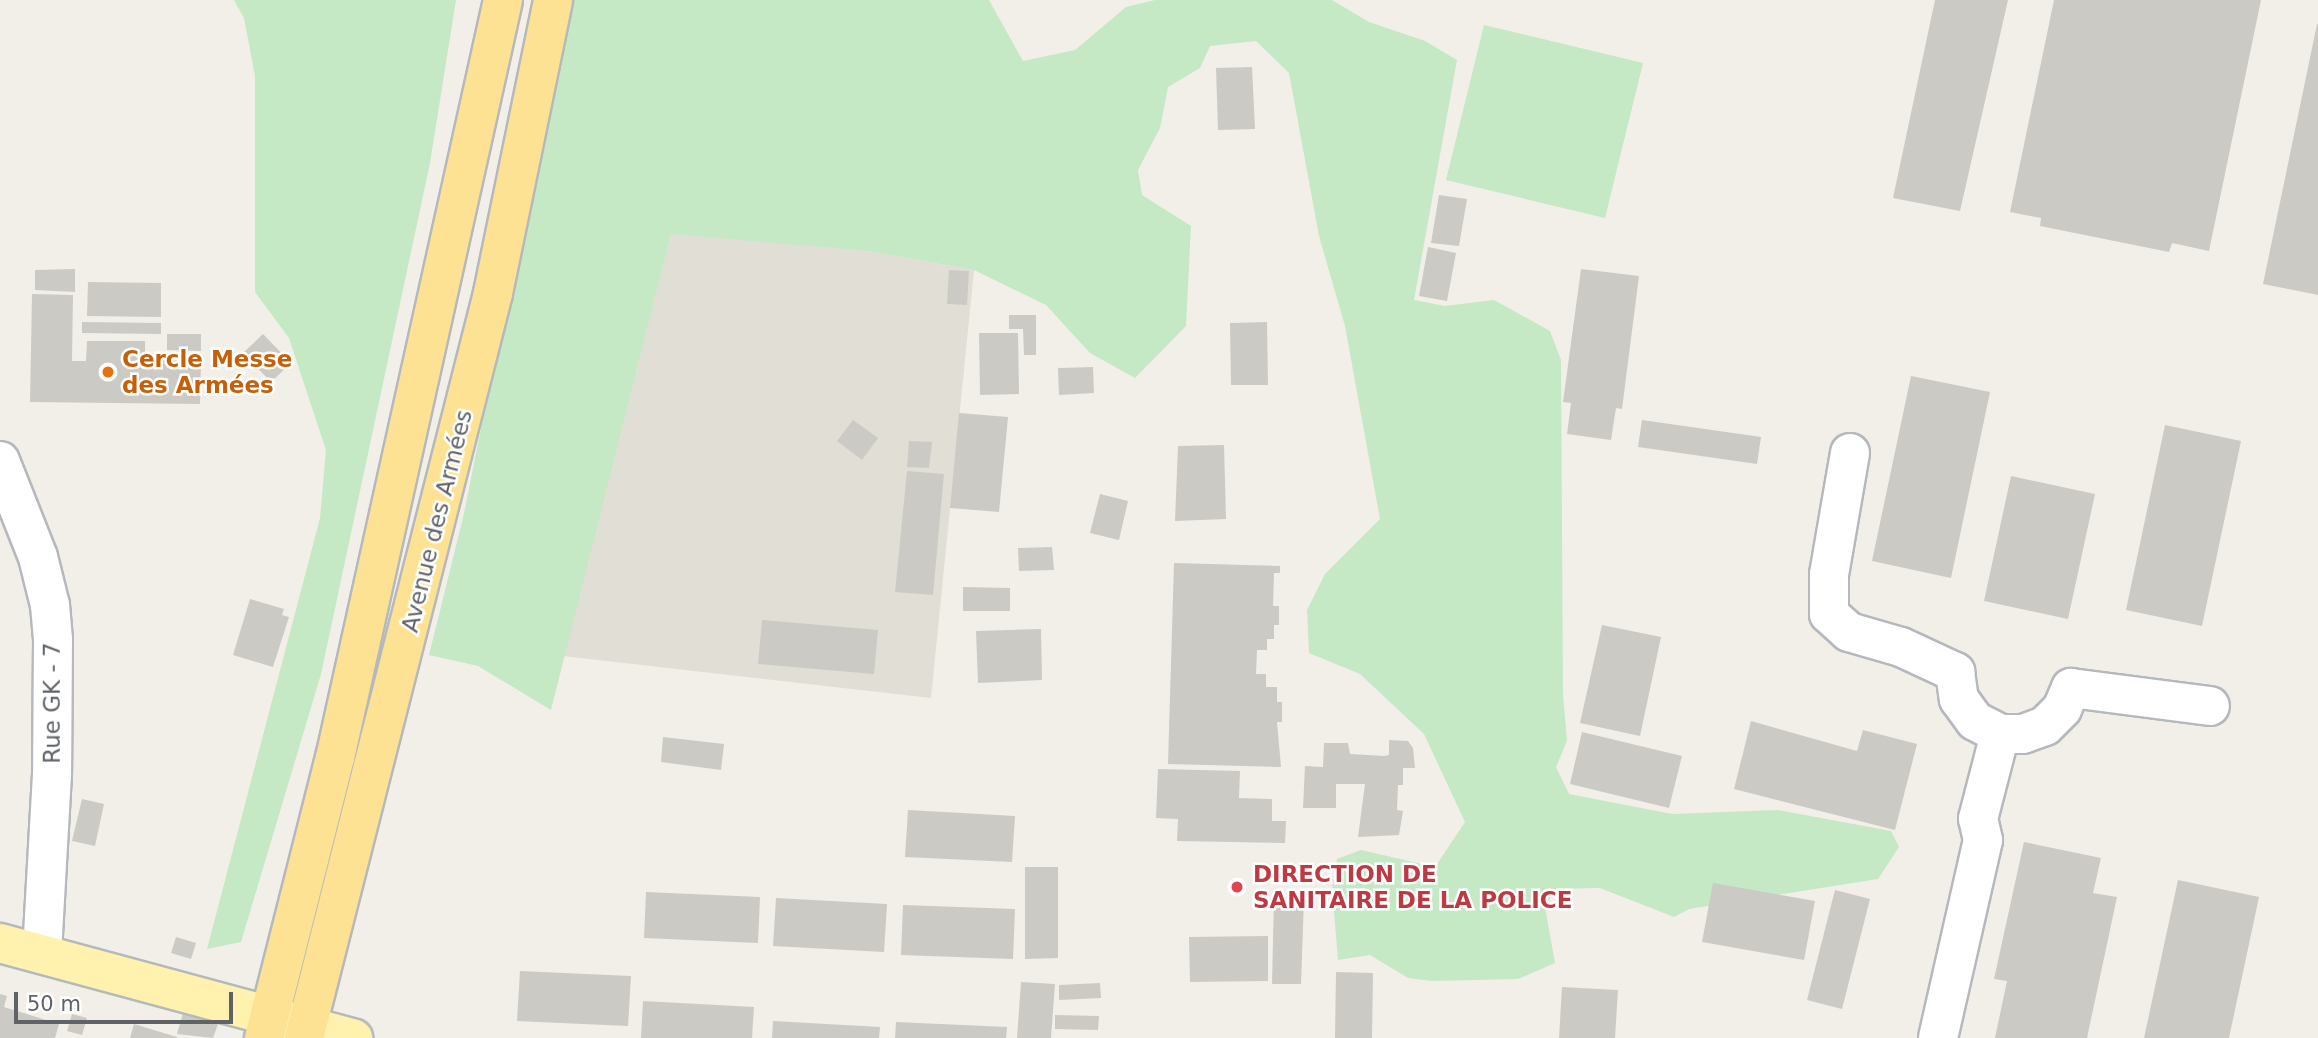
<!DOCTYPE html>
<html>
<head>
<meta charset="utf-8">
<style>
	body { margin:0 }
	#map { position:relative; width:2318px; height:1038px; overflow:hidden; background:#f1efe8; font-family:"DejaVu Sans",sans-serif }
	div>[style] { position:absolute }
	.education>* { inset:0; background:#e1ded6 }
	.green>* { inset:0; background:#c5e8c5 }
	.building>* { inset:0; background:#cccac5 }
	.roads { filter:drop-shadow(2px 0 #b5b8bc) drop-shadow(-2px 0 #b5b8bc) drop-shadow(0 2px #b5b8bc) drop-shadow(0 -2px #b5b8bc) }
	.minor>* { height:38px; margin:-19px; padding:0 19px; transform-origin:19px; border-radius:19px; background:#fff }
	.major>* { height:38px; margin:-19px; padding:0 19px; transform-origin:19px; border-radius:19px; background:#fff2af }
	.highway>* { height:38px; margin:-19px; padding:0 19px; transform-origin:19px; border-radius:19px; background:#fde293 }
	.dots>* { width:19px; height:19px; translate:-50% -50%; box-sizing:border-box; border:4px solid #fff; border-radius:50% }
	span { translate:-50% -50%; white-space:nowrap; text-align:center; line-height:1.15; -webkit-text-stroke:5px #fff; paint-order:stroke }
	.food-label { font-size:23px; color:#c56008; font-weight:700 }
	.left { translate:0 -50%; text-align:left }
	.street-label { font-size:23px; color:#5f6368 }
	.health-label { font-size:23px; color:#be3a42; font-weight:700 }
	.scale { position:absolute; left:14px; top:992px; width:219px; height:32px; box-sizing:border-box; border:4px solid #5f6368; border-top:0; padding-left:9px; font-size:21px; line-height:24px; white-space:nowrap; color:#5f6368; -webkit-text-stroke:5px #fff; paint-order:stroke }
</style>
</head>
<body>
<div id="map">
	<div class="education">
		<i style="clip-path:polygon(671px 233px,867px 251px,974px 270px,931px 698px,563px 656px)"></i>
	</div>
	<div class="green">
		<i style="clip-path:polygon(234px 0,456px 0,430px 163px,321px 674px,241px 942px,207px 949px,320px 518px,326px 450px,289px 338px,255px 292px,255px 76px,244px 18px)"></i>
		<i style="clip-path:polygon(567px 0,989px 0,1023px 61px,1075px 50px,1126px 7px,1155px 0,1332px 0,1369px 22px,1425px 41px,1457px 60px,1414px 300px,1445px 306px,1494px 300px,1550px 331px,1561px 360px,1563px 695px,1567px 741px,1556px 767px,1569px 794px,1672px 814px,1778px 810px,1891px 831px,1899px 847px,1878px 879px,1689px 909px,1674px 917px,1600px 888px,1555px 889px,1545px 907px,1555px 963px,1518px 979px,1432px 981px,1408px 978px,1370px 955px,1338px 960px,1332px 889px,1337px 859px,1361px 850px,1435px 867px,1465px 822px,1424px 734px,1360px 674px,1309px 653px,1307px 610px,1325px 574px,1380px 519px,1345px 326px,1319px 236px,1289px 73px,1256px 41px,1210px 46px,1200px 68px,1168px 87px,1160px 128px,1138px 170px,1142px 195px,1191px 226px,1186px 326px,1135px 378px,1090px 353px,1046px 305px,974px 270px,867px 251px,671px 234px,551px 710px,478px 666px,429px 655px,463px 518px)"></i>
		<i style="clip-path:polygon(1484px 25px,1643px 63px,1605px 218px,1446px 180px)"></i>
	</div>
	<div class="building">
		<i style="clip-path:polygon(1935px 0,2008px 0,1960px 211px,1893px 198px)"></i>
		<i style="clip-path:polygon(2054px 0,2261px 0,2209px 251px,2172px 243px,2169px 252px,2040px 226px,2041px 218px,2010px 212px)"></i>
		<i style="clip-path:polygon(2317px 24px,2318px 24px,2318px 295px,2263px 284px)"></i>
		<i style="clip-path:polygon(1252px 67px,1255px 129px,1218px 130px,1216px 68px)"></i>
		<i style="clip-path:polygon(1439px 195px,1467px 199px,1459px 246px,1431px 243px)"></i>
		<i style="clip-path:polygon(1428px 247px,1456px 253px,1447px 301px,1419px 296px)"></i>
		<i style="clip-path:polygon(75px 269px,75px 292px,35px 290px,35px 270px)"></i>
		<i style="clip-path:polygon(1581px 269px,1639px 276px,1622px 409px,1616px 408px,1611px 440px,1567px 434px,1571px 403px,1563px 402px)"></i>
		<i style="clip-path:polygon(949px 270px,969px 271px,967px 305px,947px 304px)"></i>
		<i style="clip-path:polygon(88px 282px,161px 283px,161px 317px,87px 316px)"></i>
		<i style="clip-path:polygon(32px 294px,73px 295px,72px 361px,86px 361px,87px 341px,145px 341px,145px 360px,201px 361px,200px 404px,30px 402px)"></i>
		<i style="clip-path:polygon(1009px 315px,1036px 315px,1036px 355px,1024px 355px,1023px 329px,1009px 329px)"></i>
		<i style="clip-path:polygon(82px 322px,161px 323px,161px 334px,82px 333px)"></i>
		<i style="clip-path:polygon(1267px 322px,1268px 385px,1231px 385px,1230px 323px)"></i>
		<i style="clip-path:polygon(979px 333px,1018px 333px,1019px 394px,980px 395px)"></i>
		<i style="clip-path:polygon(167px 334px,201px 334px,201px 351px,167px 350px)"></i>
		<i style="clip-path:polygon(263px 334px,291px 363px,271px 382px,243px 353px)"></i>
		<i style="clip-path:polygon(1093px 367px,1094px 393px,1059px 395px,1058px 368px)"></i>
		<i style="clip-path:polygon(1911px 376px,1990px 392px,1951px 578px,1872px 561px)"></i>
		<i style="clip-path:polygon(959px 413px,1008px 417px,999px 512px,950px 508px)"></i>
		<i style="clip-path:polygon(853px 420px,878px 438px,862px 460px,837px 441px)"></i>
		<i style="clip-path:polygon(1642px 420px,1761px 437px,1757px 464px,1638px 447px)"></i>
		<i style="clip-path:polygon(2165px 425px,2241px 441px,2202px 626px,2126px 610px)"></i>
		<i style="clip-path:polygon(909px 441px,932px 442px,929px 468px,907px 467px)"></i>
		<i style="clip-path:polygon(1224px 445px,1226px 519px,1175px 521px,1178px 446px)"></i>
		<i style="clip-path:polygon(907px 471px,944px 474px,933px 595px,895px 592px)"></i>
		<i style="clip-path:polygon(2011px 476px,2095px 494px,2068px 619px,1984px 601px)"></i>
		<i style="clip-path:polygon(1100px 494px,1128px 501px,1119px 540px,1090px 533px)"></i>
		<i style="clip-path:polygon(1052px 547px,1054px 570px,1019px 571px,1018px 548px)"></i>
		<i style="clip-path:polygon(1174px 563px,1280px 566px,1280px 573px,1274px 573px,1273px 606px,1279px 606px,1279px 625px,1274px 625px,1274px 639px,1267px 639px,1267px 650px,1257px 650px,1256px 674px,1266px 674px,1266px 687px,1277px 687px,1277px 702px,1282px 702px,1282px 722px,1277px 722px,1281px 767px,1168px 764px)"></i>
		<i style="clip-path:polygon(963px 587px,1010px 588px,1010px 611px,963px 611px)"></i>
		<i style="clip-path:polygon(250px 599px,284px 609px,282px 615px,289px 617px,273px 667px,233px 655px)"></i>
		<i style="clip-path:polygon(762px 620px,878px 630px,874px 674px,758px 664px)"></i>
		<i style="clip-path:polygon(1602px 625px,1661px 637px,1640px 736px,1580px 723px)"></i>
		<i style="clip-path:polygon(1041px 629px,1042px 680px,978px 683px,976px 631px)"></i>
		<i style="clip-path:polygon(1751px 721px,1857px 751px,1863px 730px,1917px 744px,1895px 830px,1734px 789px)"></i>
		<i style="clip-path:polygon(1582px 732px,1682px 756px,1669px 808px,1570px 784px)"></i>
		<i style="clip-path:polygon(663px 737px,724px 744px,721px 770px,661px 762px)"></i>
		<i style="clip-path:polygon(1389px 740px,1408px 741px,1413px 748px,1415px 768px,1403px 768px,1403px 785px,1398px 785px,1397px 810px,1403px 811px,1399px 835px,1358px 837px,1365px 784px,1336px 784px,1336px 808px,1303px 808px,1305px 766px,1323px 767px,1324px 743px,1348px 743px,1350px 754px,1384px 756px,1389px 755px)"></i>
		<i style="clip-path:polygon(1158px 769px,1240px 771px,1239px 798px,1272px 799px,1272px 821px,1286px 821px,1285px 843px,1177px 841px,1178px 819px,1156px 818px)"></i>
		<i style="clip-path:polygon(82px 799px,104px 804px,95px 846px,72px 841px)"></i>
		<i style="clip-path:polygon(908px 810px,1015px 816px,1012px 862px,905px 857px)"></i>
		<i style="clip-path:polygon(2024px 842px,2101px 858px,2093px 893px,2117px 897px,2087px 1038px,1995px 1038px,2007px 981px,1994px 979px)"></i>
		<i style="clip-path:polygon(1025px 867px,1058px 867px,1058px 958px,1025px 959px)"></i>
		<i style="clip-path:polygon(2178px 880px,2259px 897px,2229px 1038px,2144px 1038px)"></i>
		<i style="clip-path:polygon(1713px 883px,1815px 901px,1804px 960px,1702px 942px)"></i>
		<i style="clip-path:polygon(1835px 890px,1870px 899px,1842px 1009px,1807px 1000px)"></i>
		<i style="clip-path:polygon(646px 892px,760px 897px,758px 943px,644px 938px)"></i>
		<i style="clip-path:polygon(776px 898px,887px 904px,884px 952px,773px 946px)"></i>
		<i style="clip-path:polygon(1274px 898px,1304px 899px,1301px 984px,1272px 984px)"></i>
		<i style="clip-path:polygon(903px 905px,1015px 909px,1013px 959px,901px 955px)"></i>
		<i style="clip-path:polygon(1268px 936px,1268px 981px,1190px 982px,1189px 937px)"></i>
		<i style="clip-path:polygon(176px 937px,196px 943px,191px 959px,171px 953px)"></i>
		<i style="clip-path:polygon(520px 971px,631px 976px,628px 1026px,517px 1021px)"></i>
		<i style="clip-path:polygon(1336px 972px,1373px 973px,1372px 1038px,1335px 1038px)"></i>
		<i style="clip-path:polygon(1021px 982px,1055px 984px,1051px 1038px,1017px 1038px)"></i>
		<i style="clip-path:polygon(1100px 983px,1101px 998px,1059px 1000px,1059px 985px)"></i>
		<i style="clip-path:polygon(1562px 987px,1618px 990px,1615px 1038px,1559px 1038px)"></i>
		<i style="clip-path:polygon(0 994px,7px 996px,4px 1007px,59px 1024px,55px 1038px,0 1038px)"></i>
		<i style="clip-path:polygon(643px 1001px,754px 1007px,752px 1038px,641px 1038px)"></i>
		<i style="clip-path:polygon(183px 1013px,218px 1024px,213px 1038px,177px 1034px)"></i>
		<i style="clip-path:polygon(72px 1014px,87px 1018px,82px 1035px,67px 1031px)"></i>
		<i style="clip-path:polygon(1055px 1015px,1099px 1016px,1098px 1030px,1055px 1029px)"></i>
		<i style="clip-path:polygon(773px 1021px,880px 1027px,879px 1038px,772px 1038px)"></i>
		<i style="clip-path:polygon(896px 1022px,1007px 1027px,1006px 1038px,895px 1038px)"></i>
		<i style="clip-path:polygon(134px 1024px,177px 1037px,177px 1038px,130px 1038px)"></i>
	</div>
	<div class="roads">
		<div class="minor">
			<i style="left:1850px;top:453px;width:123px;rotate:99.8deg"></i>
			<i style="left:1829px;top:574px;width:40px;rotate:90deg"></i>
			<i style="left:1829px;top:614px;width:27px;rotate:42deg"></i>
			<i style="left:1849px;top:632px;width:54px;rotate:16.1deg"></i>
			<i style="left:1901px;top:647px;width:60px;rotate:24.8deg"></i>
			<i style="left:1955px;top:672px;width:27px;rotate:82deg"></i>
			<i style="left:1959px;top:699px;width:27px;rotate:54deg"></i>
			<i style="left:1975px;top:721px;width:28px;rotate:27deg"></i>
			<i style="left:2000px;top:734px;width:23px"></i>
			<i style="left:2023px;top:734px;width:23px;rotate:-20deg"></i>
			<i style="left:2045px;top:726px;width:24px;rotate:-45deg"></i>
			<i style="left:2062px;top:709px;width:23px;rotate:-67deg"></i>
			<i style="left:2071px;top:688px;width:140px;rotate:7.4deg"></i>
			<i style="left:0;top:461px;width:103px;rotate:68.4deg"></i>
			<i style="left:38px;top:557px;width:49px;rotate:76deg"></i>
			<i style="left:50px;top:605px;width:35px;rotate:85deg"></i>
			<i style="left:53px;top:640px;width:134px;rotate:90.4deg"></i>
			<i style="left:52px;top:774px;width:180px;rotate:93.2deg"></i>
			<i style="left:1938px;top:1038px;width:203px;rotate:-77.2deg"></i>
			<i style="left:1983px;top:840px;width:22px;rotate:-103deg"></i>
			<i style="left:1978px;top:819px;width:88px;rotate:-75.5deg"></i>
		</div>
		<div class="major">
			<i style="left:0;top:943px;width:366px;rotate:15.1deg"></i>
		</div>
		<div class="highway">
			<i style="left:264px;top:1038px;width:289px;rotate:-75.8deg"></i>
			<i style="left:335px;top:758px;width:776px;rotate:-77.5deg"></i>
			<i style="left:304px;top:1038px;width:769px;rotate:-75.76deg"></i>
			<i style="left:493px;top:293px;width:299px;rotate:-78.4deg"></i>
		</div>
	</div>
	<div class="dots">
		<i style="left:108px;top:372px;background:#e8710a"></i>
		<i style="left:1237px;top:887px;background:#e0444e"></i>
	</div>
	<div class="food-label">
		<span class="left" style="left:122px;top:372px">Cercle Messe<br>des Armées</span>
	</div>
	<div class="street-label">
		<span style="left:437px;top:521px;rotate:-76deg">Avenue des Armées</span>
		<span style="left:52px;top:703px;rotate:-90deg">Rue GK - 7</span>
	</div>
	<div class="health-label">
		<span class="left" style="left:1253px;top:887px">DIRECTION DE<br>SANITAIRE DE LA POLICE</span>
	</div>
	<div class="scale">50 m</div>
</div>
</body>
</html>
